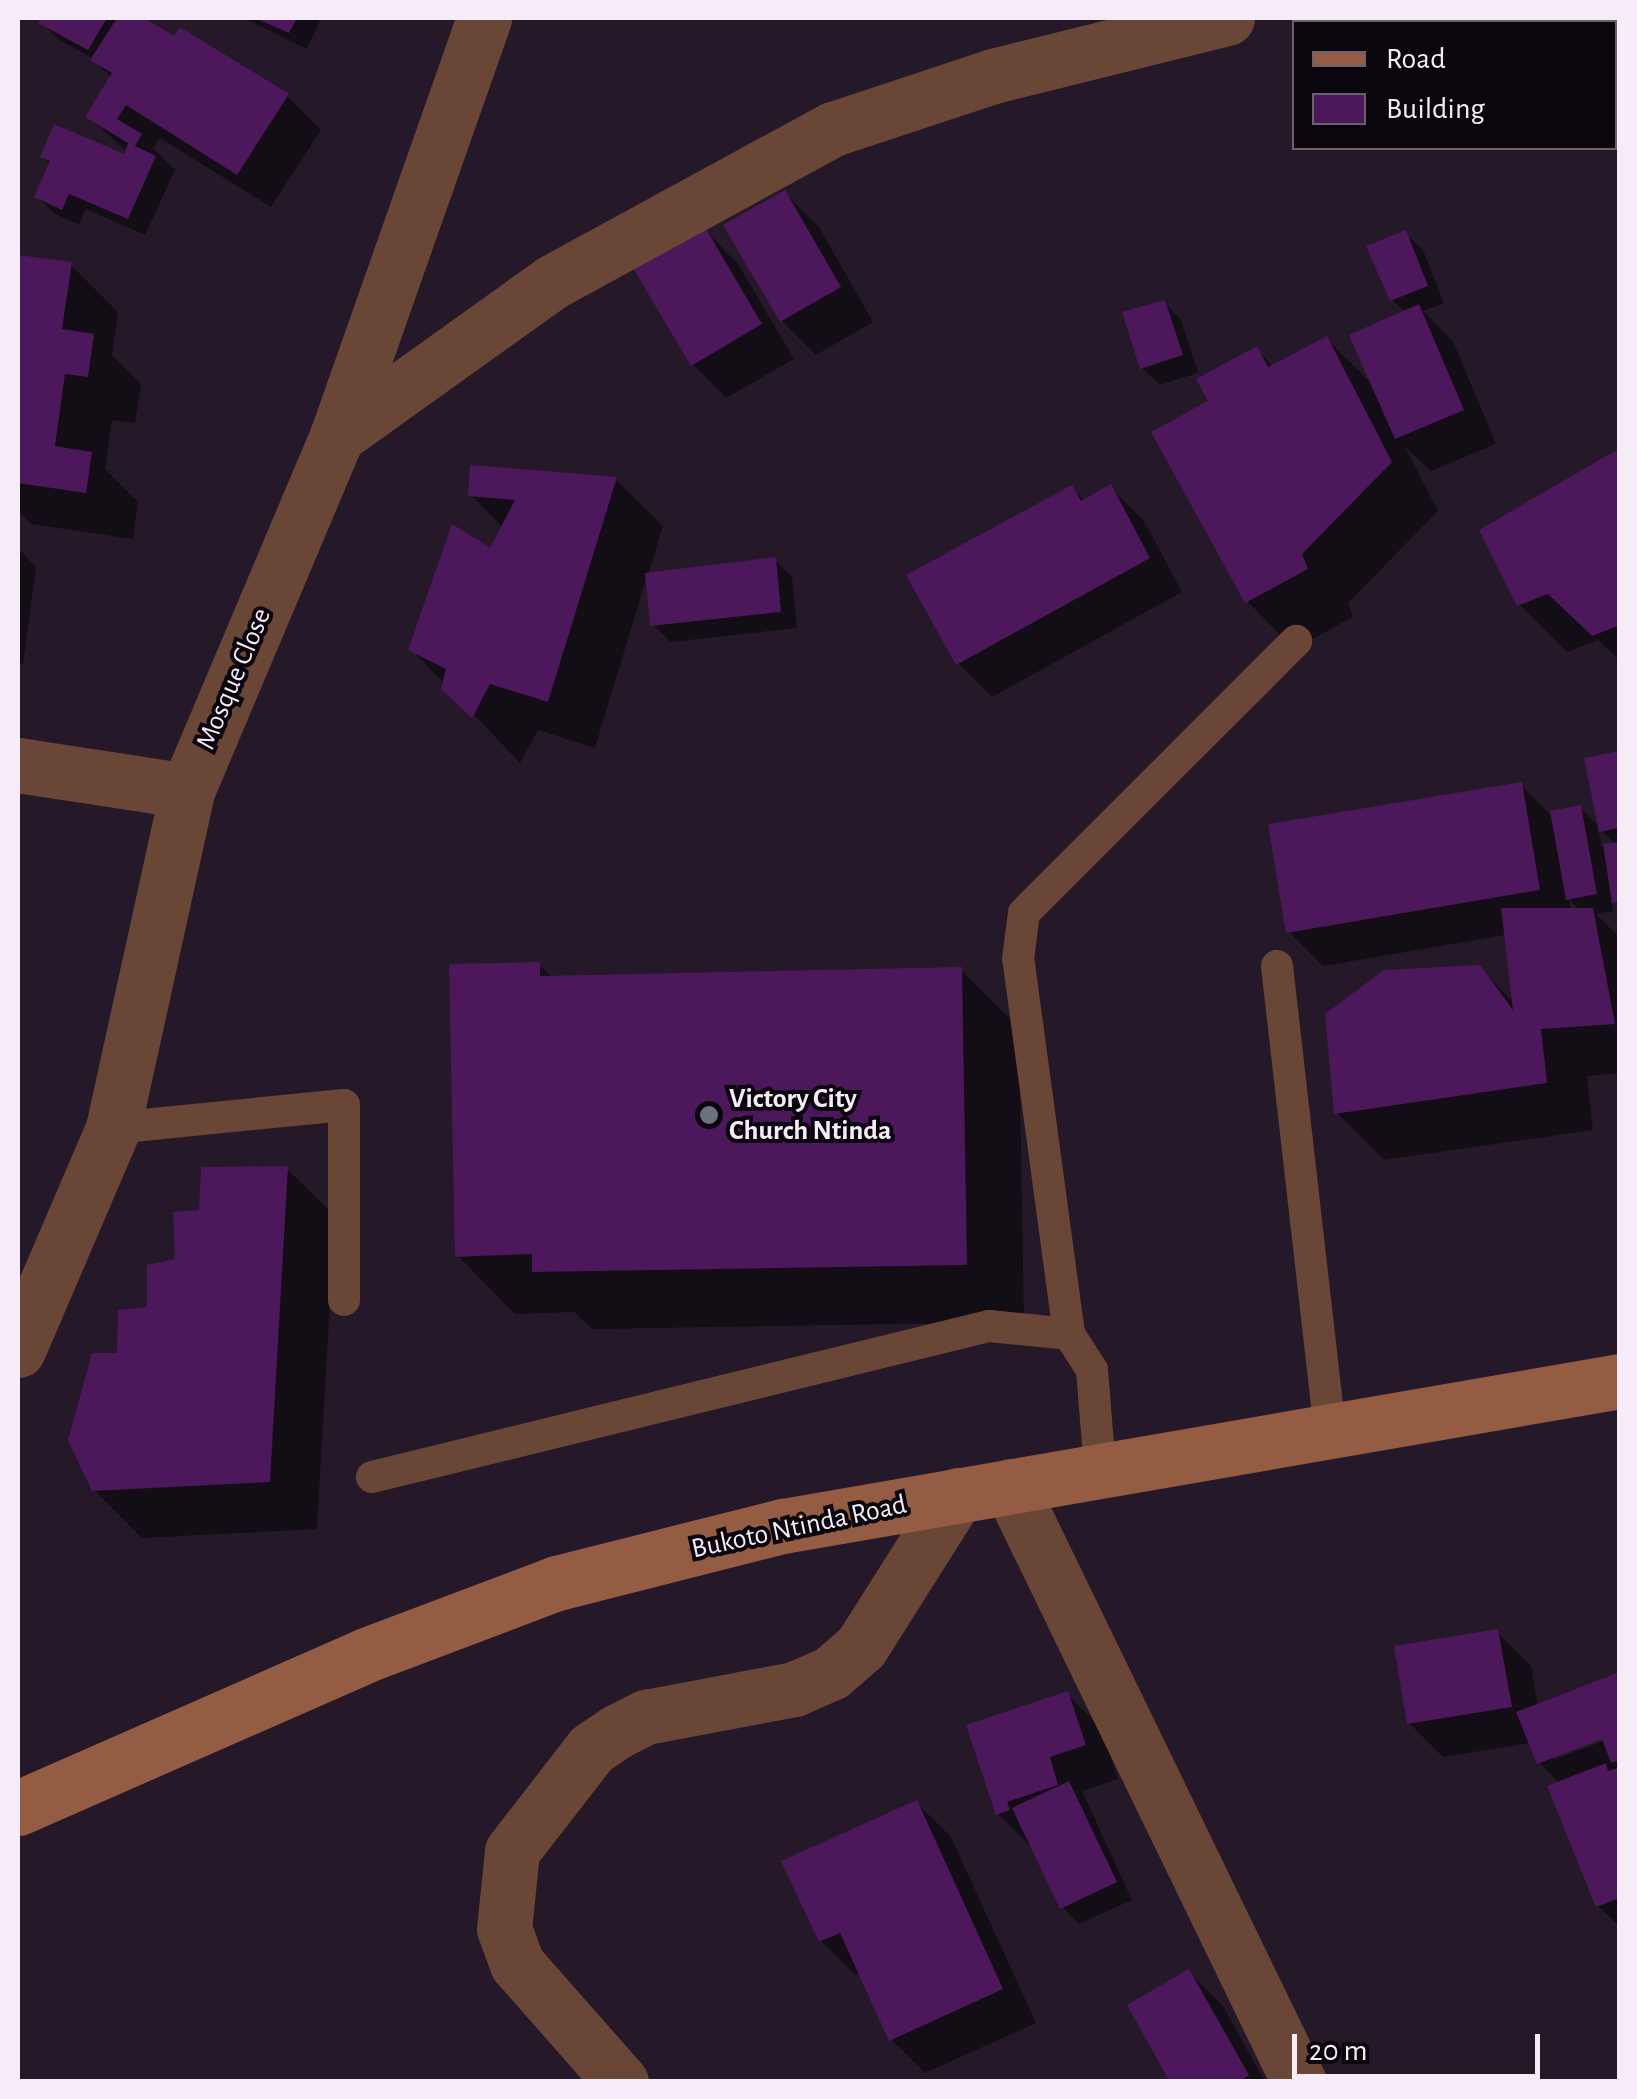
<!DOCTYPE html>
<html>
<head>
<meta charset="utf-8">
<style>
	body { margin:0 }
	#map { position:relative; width:1637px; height:2099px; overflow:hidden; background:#251929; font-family:"Alegreya Sans",sans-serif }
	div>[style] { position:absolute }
	.shadow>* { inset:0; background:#0007 }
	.building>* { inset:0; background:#4d175b }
	.service>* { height:32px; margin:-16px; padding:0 16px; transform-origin:16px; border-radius:16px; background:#6a4637 }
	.minor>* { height:55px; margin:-27.5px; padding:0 27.5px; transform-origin:27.5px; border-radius:27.5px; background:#6a4637 }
	.secondary>* { height:55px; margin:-27.5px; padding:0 27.5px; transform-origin:27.5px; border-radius:27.5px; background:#955c44 }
	.dots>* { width:28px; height:28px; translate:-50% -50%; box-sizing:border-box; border:5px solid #0b060d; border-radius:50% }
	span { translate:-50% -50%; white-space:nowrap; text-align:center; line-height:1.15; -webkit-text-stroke:8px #0b060d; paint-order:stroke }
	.street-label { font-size:28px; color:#f5ecf7 }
	.poi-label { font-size:28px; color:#f5ecf7; font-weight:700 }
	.left { translate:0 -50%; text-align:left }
	.frame { position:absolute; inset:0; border:20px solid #f5ecf7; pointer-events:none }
	.legend { position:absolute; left:1292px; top:20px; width:325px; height:130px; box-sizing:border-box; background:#0b060d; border:2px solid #69626b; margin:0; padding:12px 18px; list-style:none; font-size:30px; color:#f5ecf7 }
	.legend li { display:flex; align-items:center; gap:20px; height:50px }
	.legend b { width:50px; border:2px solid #69626b }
	.scale { position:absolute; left:1292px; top:2034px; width:248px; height:45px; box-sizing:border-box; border:5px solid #f5ecf7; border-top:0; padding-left:12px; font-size:30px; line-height:35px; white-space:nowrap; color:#f5ecf7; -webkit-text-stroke:8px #0b060d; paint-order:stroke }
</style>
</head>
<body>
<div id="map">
	<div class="shadow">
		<i style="clip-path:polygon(44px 18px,139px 18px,287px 96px,321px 130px,271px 207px,160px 138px,153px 148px,175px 170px,145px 235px,86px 209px,79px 225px,55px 214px,37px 197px,51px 165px,43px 156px,134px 158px,88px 116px,112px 78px,92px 58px,58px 39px,41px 22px)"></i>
		<i style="clip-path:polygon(244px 18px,321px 18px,307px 49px)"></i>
		<i style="clip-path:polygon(785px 193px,819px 227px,873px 322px,816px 355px,782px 321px)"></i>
		<i style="clip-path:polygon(705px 230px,738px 264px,794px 359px,726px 398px,693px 364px)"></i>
		<i style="clip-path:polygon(1405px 233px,1423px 250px,1444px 303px,1423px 311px,1453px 341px,1496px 444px,1431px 471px,1405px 447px,1438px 511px,1348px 603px,1353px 617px,1294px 649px,1247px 601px,1212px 402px,1256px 349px,1274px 367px,1327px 339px,1374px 386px,1406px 313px,1392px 299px)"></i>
		<i style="clip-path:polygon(18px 257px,70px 264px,118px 312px,112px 355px,141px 384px,135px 423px,112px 420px,105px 469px,138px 502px,133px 539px,31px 524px,18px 511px)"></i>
		<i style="clip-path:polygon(1164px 302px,1181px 320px,1198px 373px,1160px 385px,1142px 368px)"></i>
		<i style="clip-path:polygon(1620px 451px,1620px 661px,1598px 640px,1567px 652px,1519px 604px)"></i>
		<i style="clip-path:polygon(615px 479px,663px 526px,648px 575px,775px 560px,792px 577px,797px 628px,670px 642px,653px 624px,647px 576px,595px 748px,538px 730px,520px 763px,411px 649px,491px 551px,503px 528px,471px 495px)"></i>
		<i style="clip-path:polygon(1110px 487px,1144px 521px,1182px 592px,992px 697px,958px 663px,1072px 488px,1085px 501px)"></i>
		<i style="clip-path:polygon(18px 548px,36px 567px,23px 664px,18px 664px)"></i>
		<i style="clip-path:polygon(evenodd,1620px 754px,1620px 907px,1611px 899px,1613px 911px,1596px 914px,1620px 938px,1620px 1073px,1587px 1076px,1593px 1130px,1384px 1160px,1337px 1113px,1480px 968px,1514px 1003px,1506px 935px,1323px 966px,1289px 932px,1521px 785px,1550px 814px,1580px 808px,1601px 828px,1620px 754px,1598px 827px,1616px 845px,1602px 847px,1598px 827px,1620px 754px,1569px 899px,1580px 911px,1571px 911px,1569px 899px)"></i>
		<i style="clip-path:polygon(539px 965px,553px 978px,961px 970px,1019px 1028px,1024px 1322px,592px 1329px,574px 1312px,515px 1314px,458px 1256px)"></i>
		<i style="clip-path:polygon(287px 1169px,335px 1216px,317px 1529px,142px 1538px,94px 1490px,120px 1355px,178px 1261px,201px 1212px)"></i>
		<i style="clip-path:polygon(evenodd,1497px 1632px,1531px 1666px,1538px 1707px,1620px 1675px,1620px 1927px,1598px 1906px,1560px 1784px,1539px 1762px,1531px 1743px,1443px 1757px,1409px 1723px,1497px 1632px,1613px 1732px,1614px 1737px,1553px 1760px,1553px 1755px,1613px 1732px)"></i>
		<i style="clip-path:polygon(1067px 1694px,1101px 1728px,1118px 1779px,1082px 1791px,1132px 1900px,1079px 1924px,1062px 1907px,1032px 1848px,998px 1814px)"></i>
		<i style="clip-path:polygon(917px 1803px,951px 1837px,1036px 2023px,925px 2073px,891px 2039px,861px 1972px,855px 1975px,821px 1941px)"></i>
		<i style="clip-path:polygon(1189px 1972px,1223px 2006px,1265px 2082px,1173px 2082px)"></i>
	</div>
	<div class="building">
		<i style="clip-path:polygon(41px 18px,107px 18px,88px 50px,38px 23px)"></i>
		<i style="clip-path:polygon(117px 18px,144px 18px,174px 36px,180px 27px,289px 94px,237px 175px,126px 105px,117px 119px,142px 134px,135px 146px,156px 156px,128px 219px,69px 194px,62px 210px,34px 197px,50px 161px,40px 157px,54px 124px,124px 154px,128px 143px,85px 117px,112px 73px,90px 60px)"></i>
		<i style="clip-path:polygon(255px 18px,297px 18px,289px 33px)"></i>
		<i style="clip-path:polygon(785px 190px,841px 287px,780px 322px,723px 225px)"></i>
		<i style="clip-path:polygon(705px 227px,762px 324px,691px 366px,633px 268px)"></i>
		<i style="clip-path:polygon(1406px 230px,1428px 286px,1390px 301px,1366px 246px)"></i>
		<i style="clip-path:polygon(18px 255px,72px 262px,62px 329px,94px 334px,88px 377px,65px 374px,55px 446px,92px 452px,86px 493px,18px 483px)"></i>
		<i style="clip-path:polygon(1165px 300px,1183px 355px,1140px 369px,1122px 312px)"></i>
		<i style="clip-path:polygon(1419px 304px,1464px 410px,1395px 439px,1349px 335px)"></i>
		<i style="clip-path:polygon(1327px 336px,1392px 462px,1302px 554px,1308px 569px,1245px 603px,1151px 432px,1208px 401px,1196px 379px,1257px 346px,1268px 367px)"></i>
		<i style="clip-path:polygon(1620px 448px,1620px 625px,1592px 636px,1548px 594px,1517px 606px,1479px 530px)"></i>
		<i style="clip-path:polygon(470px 465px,617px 477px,548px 702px,490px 684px,472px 718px,441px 689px,446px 669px,408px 650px,452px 524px,490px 548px,515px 500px,468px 496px)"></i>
		<i style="clip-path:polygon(1111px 484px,1150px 558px,956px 665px,906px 575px,1072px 485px,1081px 501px)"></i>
		<i style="clip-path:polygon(776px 557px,781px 612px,650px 626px,645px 573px)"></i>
		<i style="clip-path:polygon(1620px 751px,1620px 828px,1599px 832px,1584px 758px)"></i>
		<i style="clip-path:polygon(1522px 782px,1540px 890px,1286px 933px,1268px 824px)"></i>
		<i style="clip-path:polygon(1581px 805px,1597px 894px,1566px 900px,1550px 811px)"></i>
		<i style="clip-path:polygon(1620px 842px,1620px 902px,1612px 903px,1603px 844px)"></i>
		<i style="clip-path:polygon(1501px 908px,1593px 908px,1615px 1024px,1541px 1029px,1547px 1083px,1334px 1114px,1325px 1014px,1384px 970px,1480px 965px,1513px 1010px)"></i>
		<i style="clip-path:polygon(540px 962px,540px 976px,962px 967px,967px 1265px,532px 1272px,532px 1254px,455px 1257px,449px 964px)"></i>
		<i style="clip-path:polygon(288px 1166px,270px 1482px,92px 1491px,68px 1440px,92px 1353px,117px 1353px,118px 1310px,147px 1307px,147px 1265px,175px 1259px,173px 1212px,199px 1210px,201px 1167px)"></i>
		<i style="clip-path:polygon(1498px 1629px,1512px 1707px,1407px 1724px,1394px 1646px)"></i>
		<i style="clip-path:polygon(1620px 1672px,1620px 1760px,1611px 1763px,1602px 1739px,1537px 1764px,1516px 1712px)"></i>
		<i style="clip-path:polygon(1068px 1691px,1086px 1745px,1050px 1757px,1058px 1785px,1007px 1802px,1010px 1810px,996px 1815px,966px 1725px)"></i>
		<i style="clip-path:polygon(1606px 1763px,1608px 1771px,1620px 1767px,1620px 1898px,1596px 1907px,1547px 1786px)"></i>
		<i style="clip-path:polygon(1069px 1781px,1117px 1882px,1060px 1909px,1012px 1808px)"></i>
		<i style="clip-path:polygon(917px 1800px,1003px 1989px,889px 2041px,840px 1933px,819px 1942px,781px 1861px)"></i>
		<i style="clip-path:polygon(1189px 1969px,1249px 2075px,1238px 2082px,1170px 2082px,1127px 2005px)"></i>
	</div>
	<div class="service">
		<i style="left:1277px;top:966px;width:466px;rotate:83.5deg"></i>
		<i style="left:113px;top:1128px;width:232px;rotate:-5.7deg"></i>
		<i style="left:344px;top:1105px;width:195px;rotate:90deg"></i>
		<i style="left:1069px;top:1334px;width:378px;rotate:-97.7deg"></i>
		<i style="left:1018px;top:959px;width:46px;rotate:-82.6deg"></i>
		<i style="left:1024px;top:913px;width:385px;rotate:-45deg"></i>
		<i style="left:372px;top:1477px;width:635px;rotate:-13.75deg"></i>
		<i style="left:989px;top:1326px;width:80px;rotate:5.7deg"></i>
		<i style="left:1069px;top:1334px;width:43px;rotate:57.4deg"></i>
		<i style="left:1092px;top:1370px;width:99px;rotate:85.4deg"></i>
	</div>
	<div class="minor">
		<i style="left:337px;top:436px;width:264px;rotate:-35.6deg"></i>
		<i style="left:552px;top:282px;width:320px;rotate:-28.6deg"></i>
		<i style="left:833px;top:129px;width:169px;rotate:-18.3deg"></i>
		<i style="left:993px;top:76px;width:241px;rotate:-13.9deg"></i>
		<i style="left:18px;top:765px;width:171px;rotate:8.7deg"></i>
		<i style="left:18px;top:1350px;width:241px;rotate:-66.8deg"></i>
		<i style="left:113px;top:1128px;width:345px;rotate:-77.6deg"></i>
		<i style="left:187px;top:791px;width:385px;rotate:-67.1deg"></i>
		<i style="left:337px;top:436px;width:443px;rotate:-70.6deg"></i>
		<i style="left:1010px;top:1486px;width:662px;rotate:64.13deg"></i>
		<i style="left:621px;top:2082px;width:157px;rotate:-131.4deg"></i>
		<i style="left:517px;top:1964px;width:37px;rotate:-110deg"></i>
		<i style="left:504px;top:1929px;width:78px;rotate:-84.1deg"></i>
		<i style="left:512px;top:1851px;width:129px;rotate:-52.2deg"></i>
		<i style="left:591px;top:1749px;width:30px;rotate:-34deg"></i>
		<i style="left:616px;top:1732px;width:34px;rotate:-27deg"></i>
		<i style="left:646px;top:1717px;width:151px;rotate:-10.7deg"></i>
		<i style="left:794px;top:1689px;width:40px;rotate:-23.4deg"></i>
		<i style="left:831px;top:1673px;width:40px;rotate:-41deg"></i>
		<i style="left:861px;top:1647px;width:180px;rotate:-57.7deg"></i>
	</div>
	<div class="secondary">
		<i style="left:18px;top:1808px;width:380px;rotate:-23.7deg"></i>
		<i style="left:366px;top:1655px;width:204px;rotate:-20.7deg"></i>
		<i style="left:557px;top:1583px;width:233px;rotate:-14.2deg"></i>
		<i style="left:783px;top:1526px;width:849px;rotate:-9.83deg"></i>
	</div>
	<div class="dots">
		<i style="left:709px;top:1115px;background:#6b7280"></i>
	</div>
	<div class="street-label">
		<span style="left:234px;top:679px;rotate:-67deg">Mosque Close</span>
		<span style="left:799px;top:1527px;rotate:-12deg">Bukoto Ntinda Road</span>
	</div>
	<div class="poi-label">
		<span class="left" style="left:729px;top:1115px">Victory City<br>Church Ntinda</span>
	</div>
	<div class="frame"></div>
	<ul class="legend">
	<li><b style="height:12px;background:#955c44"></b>Road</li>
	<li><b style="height:28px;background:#4d175b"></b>Building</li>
	</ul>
	<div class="scale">20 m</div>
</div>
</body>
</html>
